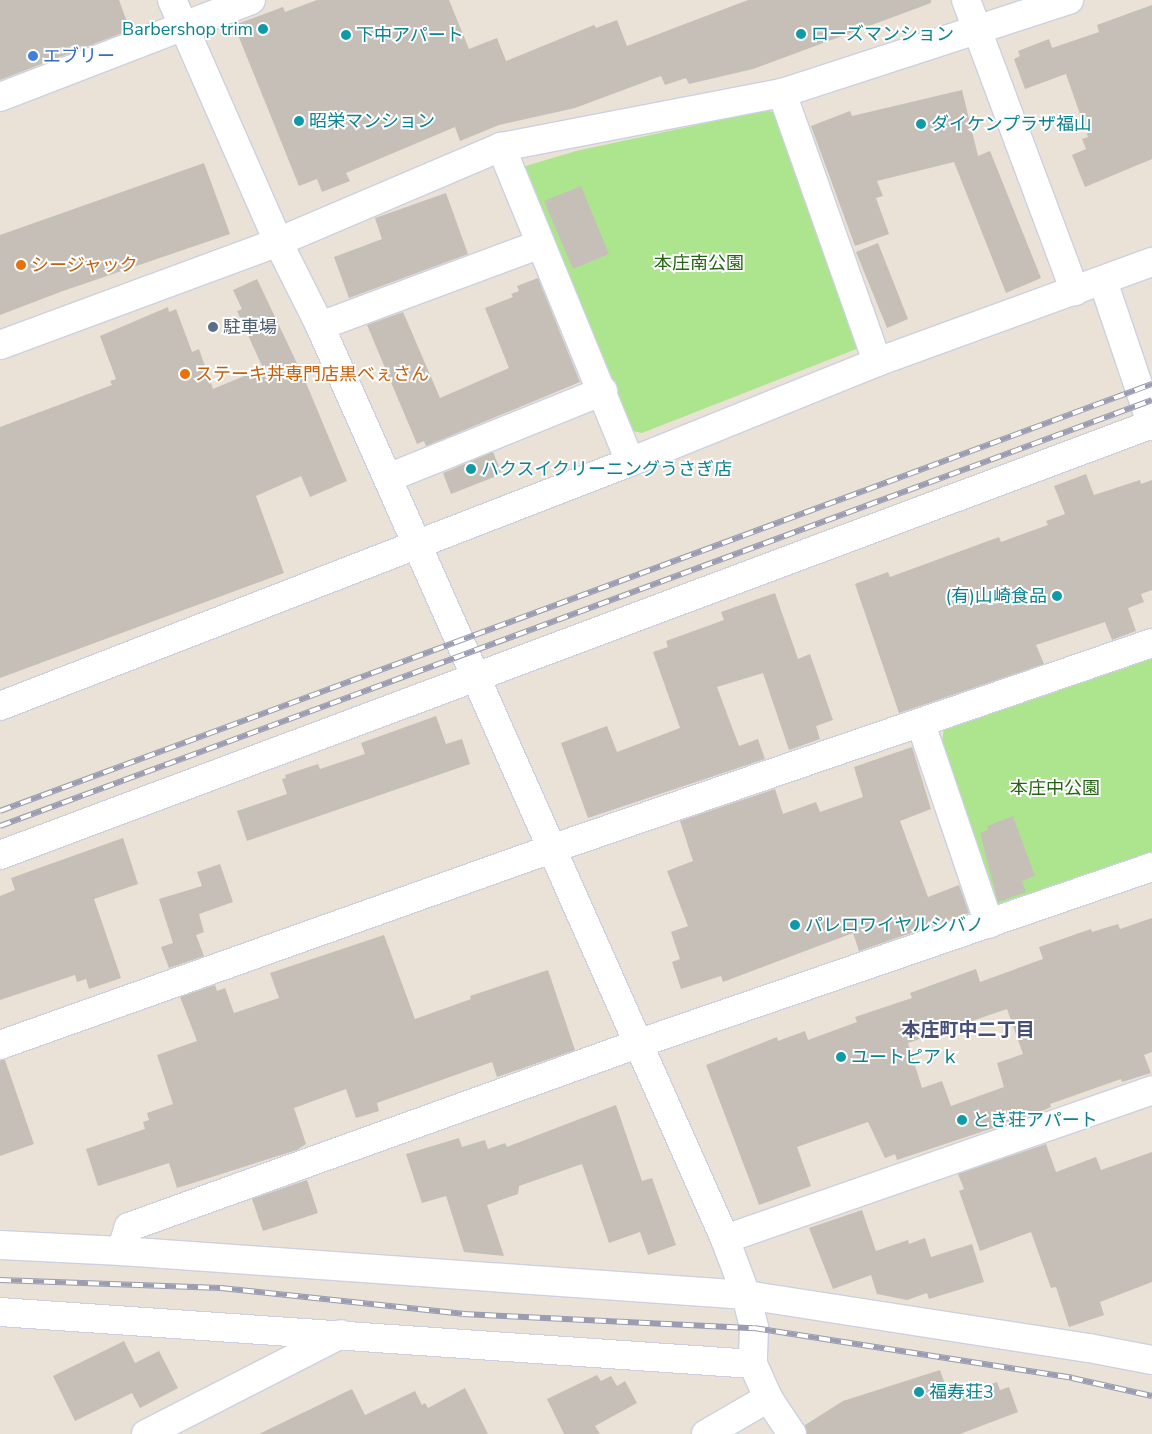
<!DOCTYPE html>
<html>
<head>
<meta charset="utf-8">
<style>
	body { margin:0 }
	#map { position:relative; width:1152px; height:1434px; overflow:hidden; background:#eae2d6; font-family:"Nunito Sans","Noto Sans JP",sans-serif }
	div>[style] { position:absolute }
	.green>* { inset:0; background:#ade58f }
	.building>* { inset:0; background:#c5bfb7 }
	.roads { filter:drop-shadow(1px 0 #ccd0e1) drop-shadow(-1px 0 #ccd0e1) drop-shadow(0 1px #ccd0e1) drop-shadow(0 -1px #ccd0e1) }
	.minor>* { height:28px; margin:-14px; padding:0 14px; transform-origin:14px; border-radius:14px; background:#fff }
	.rail>* { height:5.5px; margin-top:-2.75px; transform-origin:0; background:repeating-linear-gradient(90deg,#fff 0 11px,#9a9db2 0 22px); box-sizing:border-box; border-block:1px solid #9a9db2 }
	.dots>* { width:14px; height:14px; translate:-50% -50%; box-sizing:border-box; border:2px solid #fff; border-radius:50% }
	span { translate:-50% -50%; white-space:nowrap; text-align:center; line-height:1.15; -webkit-text-stroke:4px #fff; paint-order:stroke }
	.culture-label { font-size:18px; color:#0d838f }
	.right { translate:-100% -50%; text-align:right }
	.left { translate:0 -50%; text-align:left }
	.shop-label { font-size:18px; color:#366cbe }
	.park-label { font-size:18px; color:#266415 }
	.food-label { font-size:18px; color:#c56008 }
	.service-label { font-size:18px; color:#4e5e75 }
	.neighbourhood-label { font-size:19px; color:#464f78; font-weight:700 }
</style>
</head>
<body>
<div id="map">
	<div class="green">
		<i style="clip-path:polygon(766px 110px,786px 116px,864px 346px,642px 433px,628px 430px,519px 168px,576px 151px)"></i>
		<i style="clip-path:polygon(1152px 657px,1152px 853px,997px 906px,941px 749px,944px 728px)"></i>
	</div>
	<div class="building">
		<i style="clip-path:polygon(0 0,119px 0,130px 30px,0 80px)"></i>
		<i style="clip-path:polygon(317px 0,449px 0,469px 49px,497px 38px,506px 61px,594px 25px,596px 28px,617px 20px,627px 46px,748px 0,931px 0,931px 3px,753px 69px,689px 84px,686px 78px,665px 85px,661px 76px,575px 108px,499px 125px,460px 141px,455px 127px,346px 173px,350px 181px,322px 192px,317px 179px,299px 186px,234px 25px,283px 7px,285px 12px)"></i>
		<i style="clip-path:polygon(1152px 5px,1152px 159px,1085px 187px,1072px 155px,1086px 149px,1082px 139px,1088px 137px,1066px 74px,1025px 89px,1014px 59px,1020px 56px,1018px 51px,1049px 39px,1052px 48px,1099px 32px,1097px 25px)"></i>
		<i style="clip-path:polygon(962px 90px,978px 156px,990px 151px,1041px 278px,1006px 293px,954px 162px,877px 181px,883px 196px,876px 198px,889px 234px,855px 246px,811px 126px,850px 111px,852px 116px)"></i>
		<i style="clip-path:polygon(204px 163px,230px 234px,63px 291px,0 315px,0 235px)"></i>
		<i style="clip-path:polygon(581px 186px,609px 254px,573px 269px,544px 201px)"></i>
		<i style="clip-path:polygon(446px 193px,468px 254px,349px 298px,334px 257px,382px 239px,375px 218px)"></i>
		<i style="clip-path:polygon(878px 243px,908px 319px,887px 328px,856px 252px)"></i>
		<i style="clip-path:polygon(538px 278px,580px 382px,426px 446px,424px 441px,417px 444px,367px 325px,403px 312px,440px 398px,509px 368px,485px 308px,513px 297px,511px 294px,519px 291px,517px 286px)"></i>
		<i style="clip-path:polygon(257px 279px,304px 378px,347px 481px,310px 497px,301px 476px,256px 496px,284px 573px,0 678px,0 427px,112px 385px,110px 381px,116px 379px,100px 336px,168px 307px,169px 312px,176px 309px,192px 352px,199px 349px,213px 389px,263px 368px,237px 311px,242px 309px,233px 290px)"></i>
		<i style="clip-path:polygon(493px 452px,502px 474px,451px 494px,443px 473px)"></i>
		<i style="clip-path:polygon(1086px 474px,1094px 495px,1140px 480px,1141px 484px,1152px 480px,1152px 590px,1141px 594px,1144px 602px,1128px 608px,1136px 631px,1112px 640px,1105px 622px,1036px 645px,1044px 664px,899px 713px,855px 584px,888px 572px,890px 577px,999px 537px,1001px 542px,1048px 525px,1046px 521px,1065px 514px,1054px 486px)"></i>
		<i style="clip-path:polygon(775px 593px,798px 659px,810px 654px,833px 720px,816px 726px,820px 739px,789px 750px,763px 673px,717px 687px,739px 746px,758px 739px,765px 759px,588px 818px,561px 743px,607px 726px,617px 752px,680px 728px,653px 652px,668px 647px,666px 641px,724px 620px,721px 612px)"></i>
		<i style="clip-path:polygon(436px 716px,446px 744px,462px 739px,470px 764px,247px 841px,237px 811px,287px 794px,282px 779px,286px 778px,285px 775px,318px 764px,320px 769px,365px 754px,361px 743px)"></i>
		<i style="clip-path:polygon(912px 747px,931px 809px,900px 821px,928px 897px,959px 885px,969px 913px,859px 951px,853px 933px,723px 982px,721px 976px,681px 989px,672px 962px,680px 959px,671px 932px,688px 926px,667px 871px,693px 861px,680px 821px,775px 789px,783px 814px,816px 802px,820px 812px,863px 797px,854px 767px)"></i>
		<i style="clip-path:polygon(1013px 816px,1035px 876px,1022px 881px,1026px 892px,998px 902px,980px 833px,988px 830px,987px 826px)"></i>
		<i style="clip-path:polygon(123px 838px,138px 884px,94px 899px,121px 978px,89px 989px,86px 979px,77px 982px,75px 975px,0 1000px,0 896px,15px 890px,11px 878px)"></i>
		<i style="clip-path:polygon(220px 864px,233px 902px,199px 914px,204px 932px,196px 935px,204px 956px,169px 968px,161px 947px,173px 943px,159px 899px,202px 886px,197px 872px)"></i>
		<i style="clip-path:polygon(evenodd,1152px 918px,1152px 1052px,1144px 1055px,1151px 1073px,1122px 1082px,1121px 1079px,1050px 1104px,1051px 1107px,1035px 1114px,897px 1160px,895px 1154px,885px 1158px,868px 1122px,797px 1147px,811px 1186px,759px 1205px,706px 1065px,777px 1037px,778px 1041px,805px 1031px,808px 1040px,857px 1022px,855px 1017px,912px 998px,910px 993px,976px 969px,980px 982px,1043px 959px,1039px 947px,1091px 929px,1092px 932px,1118px 924px,1120px 929px,1152px 918px,1007px 1009px,1023px 1054px,997px 1063px,1004px 1087px,951px 1106px,942px 1081px,922px 1088px,908px 1043px,1007px 1009px)"></i>
		<i style="clip-path:polygon(384px 935px,415px 1019px,471px 999px,470px 996px,548px 970px,575px 1050px,497px 1077px,492px 1062px,377px 1103px,379px 1111px,356px 1118px,346px 1089px,294px 1108px,306px 1144px,297px 1150px,177px 1188px,169px 1163px,98px 1186px,86px 1149px,145px 1129px,143px 1122px,149px 1120px,147px 1113px,173px 1104px,157px 1055px,197px 1041px,180px 997px,215px 985px,217px 991px,225px 988px,234px 1013px,279px 998px,270px 973px)"></i>
		<i style="clip-path:polygon(0 1060px,5px 1060px,34px 1144px,0 1156px)"></i>
		<i style="clip-path:polygon(616px 1105px,642px 1181px,652px 1178px,676px 1245px,648px 1255px,640px 1232px,609px 1243px,582px 1164px,519px 1186px,518px 1194px,487px 1205px,504px 1256px,464px 1252px,446px 1196px,422px 1203px,406px 1154px,459px 1138px,462px 1147px,485px 1140px,488px 1149px,505px 1143px,507px 1147px)"></i>
		<i style="clip-path:polygon(1046px 1144px,1056px 1172px,1096px 1157px,1101px 1170px,1152px 1152px,1152px 1282px,1100px 1302px,1104px 1315px,1069px 1327px,1056px 1287px,1051px 1288px,1031px 1232px,980px 1251px,959px 1191px,964px 1189px,958px 1174px)"></i>
		<i style="clip-path:polygon(307px 1180px,318px 1213px,263px 1231px,252px 1199px)"></i>
		<i style="clip-path:polygon(862px 1210px,876px 1251px,908px 1240px,909px 1244px,925px 1238px,931px 1257px,972px 1244px,984px 1282px,929px 1299px,927px 1293px,907px 1300px,877px 1294px,871px 1275px,833px 1289px,809px 1228px)"></i>
		<i style="clip-path:polygon(124px 1341px,135px 1363px,159px 1351px,178px 1388px,140px 1408px,132px 1393px,75px 1421px,53px 1376px)"></i>
		<i style="clip-path:polygon(940px 1370px,950px 1399px,997px 1382px,1000px 1390px,1009px 1387px,1018px 1412px,960px 1434px,807px 1434px,805px 1425px,843px 1401px)"></i>
		<i style="clip-path:polygon(597px 1375px,601px 1381px,611px 1376px,617px 1386px,625px 1381px,637px 1403px,595px 1426px,600px 1434px,564px 1434px,547px 1399px)"></i>
		<i style="clip-path:polygon(465px 1388px,488px 1434px,259px 1434px,352px 1389px,365px 1415px,415px 1391px,422px 1405px,425px 1403px,428px 1408px)"></i>
	</div>
	<div class="roads">
		<div class="minor">
			<i style="left:172px;top:0;width:264px;rotate:66.3deg"></i>
			<i style="left:278px;top:242px;width:94px;rotate:63.4deg"></i>
			<i style="left:320px;top:326px;width:999px;rotate:66.08deg"></i>
			<i style="left:725px;top:1239px;width:60px;rotate:69.4deg"></i>
			<i style="left:746px;top:1295px;width:34px;rotate:76deg"></i>
			<i style="left:754px;top:1328px;width:36px;rotate:92deg"></i>
			<i style="left:753px;top:1364px;width:37px;rotate:66deg"></i>
			<i style="left:768px;top:1398px;width:43px;rotate:56.3deg"></i>
			<i style="left:966px;top:0;width:311px;rotate:69.5deg"></i>
			<i style="left:782px;top:93px;width:285px;rotate:70.5deg"></i>
			<i style="left:0;top:97px;width:269px;rotate:-21.1deg"></i>
			<i style="left:501px;top:147px;width:340px;rotate:67.7deg"></i>
			<i style="left:1103px;top:281px;width:153px;rotate:71.3deg"></i>
			<i style="left:320px;top:326px;width:235px;rotate:-20.4deg"></i>
			<i style="left:0;top:345px;width:296px;rotate:-20.3deg"></i>
			<i style="left:278px;top:242px;width:242px;rotate:-23.1deg"></i>
			<i style="left:501px;top:147px;width:286px;rotate:-10.9deg"></i>
			<i style="left:782px;top:93px;width:302px;rotate:-18deg"></i>
			<i style="left:388px;top:478px;width:232px;rotate:-22deg"></i>
			<i style="left:0;top:706px;width:676px;rotate:-21.17deg"></i>
			<i style="left:630px;top:462px;width:266px;rotate:-22deg"></i>
			<i style="left:877px;top:362px;width:293px;rotate:-20deg"></i>
			<i style="left:921px;top:724px;width:211px;rotate:71.2deg"></i>
			<i style="left:0;top:855px;width:1230px;rotate:-20.51deg"></i>
			<i style="left:0;top:1045px;width:585px;rotate:-19.58deg"></i>
			<i style="left:551px;top:849px;width:635px;rotate:-18.92deg"></i>
			<i style="left:725px;top:1239px;width:452px;rotate:-19.2deg"></i>
			<i style="left:0;top:1245px;width:121px;rotate:2.8deg"></i>
			<i style="left:121px;top:1251px;width:627px;rotate:4.03deg"></i>
			<i style="left:746px;top:1295px;width:347px;rotate:8.8deg"></i>
			<i style="left:1089px;top:1348px;width:64px;rotate:10.8deg"></i>
			<i style="left:121px;top:1251px;width:25px;rotate:-72deg"></i>
			<i style="left:129px;top:1227px;width:543px;rotate:-19.8deg"></i>
			<i style="left:640px;top:1043px;width:541px;rotate:-18.97deg"></i>
			<i style="left:0;top:1312px;width:755px;rotate:3.95deg"></i>
			<i style="left:146px;top:1434px;width:219px;rotate:-27.1deg"></i>
			<i style="left:706px;top:1434px;width:72px;rotate:-30.1deg"></i>
		</div>
	</div>
	<div class="rail">
		<i style="left:0;top:811px;width:1229px;rotate:-20.34deg"></i>
		<i style="left:0;top:826px;width:1228px;rotate:-20.29deg"></i>
		<i style="left:0;top:1280px;width:221px;rotate:2.1deg"></i>
		<i style="left:221px;top:1288px;width:243px;rotate:6.1deg"></i>
		<i style="left:463px;top:1314px;width:291px;rotate:2.8deg"></i>
		<i style="left:754px;top:1328px;width:322px;rotate:8.9deg"></i>
		<i style="left:1072px;top:1378px;width:82px;rotate:12.7deg"></i>
	</div>
	<div class="dots">
		<i style="left:263px;top:29px;background:#0f9aa8"></i>
		<i style="left:801px;top:34px;background:#0f9aa8"></i>
		<i style="left:346px;top:35px;background:#0f9aa8"></i>
		<i style="left:33px;top:56px;background:#3f7fe0"></i>
		<i style="left:299px;top:121px;background:#0f9aa8"></i>
		<i style="left:921px;top:124px;background:#0f9aa8"></i>
		<i style="left:21px;top:265px;background:#e8710a"></i>
		<i style="left:213px;top:327px;background:#5c6f8a"></i>
		<i style="left:185px;top:374px;background:#e8710a"></i>
		<i style="left:471px;top:469px;background:#0f9aa8"></i>
		<i style="left:1057px;top:596px;background:#0f9aa8"></i>
		<i style="left:795px;top:925px;background:#0f9aa8"></i>
		<i style="left:841px;top:1057px;background:#0f9aa8"></i>
		<i style="left:962px;top:1120px;background:#0f9aa8"></i>
		<i style="left:919px;top:1392px;background:#0f9aa8"></i>
	</div>
	<div class="culture-label">
		<span class="right" style="left:253px;top:29px">Barbershop trim</span>
		<span class="left" style="left:811px;top:34px">ローズマンション</span>
		<span class="left" style="left:356px;top:35px">下中アパート</span>
		<span class="left" style="left:309px;top:121px">昭栄マンション</span>
		<span class="left" style="left:931px;top:124px">ダイケンプラザ福山</span>
		<span class="left" style="left:481px;top:469px">ハクスイクリーニングうさぎ店</span>
		<span class="right" style="left:1047px;top:596px">(有)山崎食品</span>
		<span class="left" style="left:805px;top:925px">パレロワイヤルシバノ</span>
		<span class="left" style="left:851px;top:1057px">ユートピアｋ</span>
		<span class="left" style="left:972px;top:1120px">とき荘アパート</span>
		<span class="left" style="left:929px;top:1392px">福寿荘3</span>
	</div>
	<div class="shop-label">
		<span class="left" style="left:43px;top:56px">エブリー</span>
	</div>
	<div class="park-label">
		<span style="left:699px;top:263px">本庄南公園</span>
		<span style="left:1055px;top:788px">本庄中公園</span>
	</div>
	<div class="food-label">
		<span class="left" style="left:31px;top:265px">シージャック</span>
		<span class="left" style="left:195px;top:374px">ステーキ丼専門店黒べぇさん</span>
	</div>
	<div class="service-label">
		<span class="left" style="left:223px;top:327px">駐車場</span>
	</div>
	<div class="neighbourhood-label">
		<span style="left:968px;top:1031px">本庄町中二丁目</span>
	</div>
</div>
</body>
</html>
